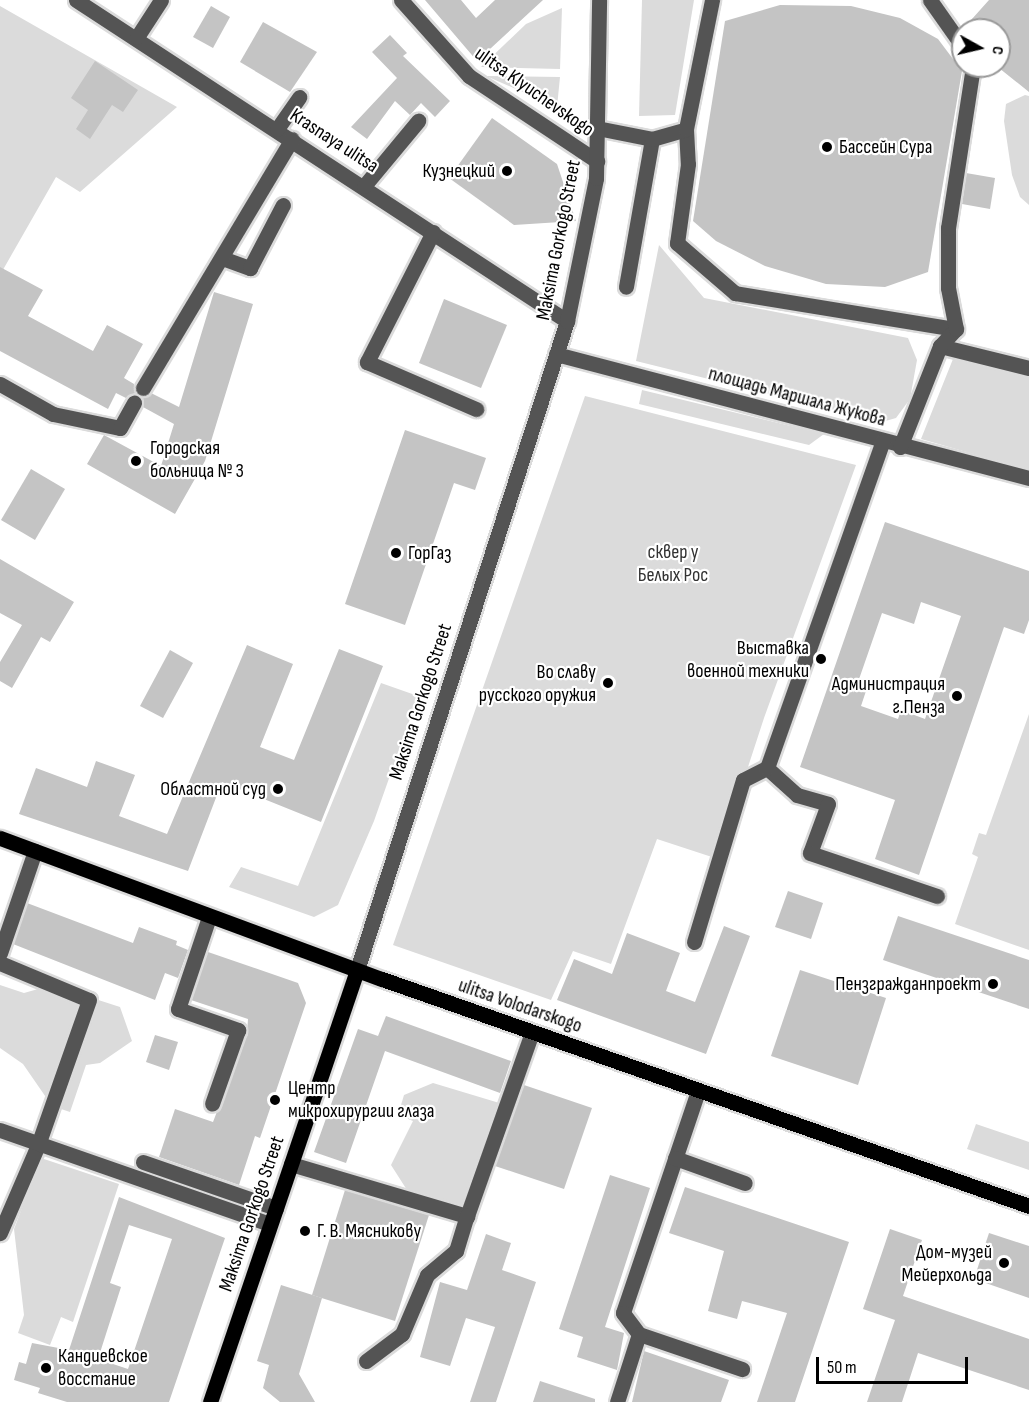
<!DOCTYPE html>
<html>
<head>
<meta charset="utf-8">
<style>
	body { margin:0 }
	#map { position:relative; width:1029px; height:1402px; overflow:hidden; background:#fff; font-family:"Sofia Sans Condensed",sans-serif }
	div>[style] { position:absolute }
	.green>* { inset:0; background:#dbdbdb }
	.building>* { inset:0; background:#c4c4c4 }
	.roads { filter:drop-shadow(2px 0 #dbdbdb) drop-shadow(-2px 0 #dbdbdb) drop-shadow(0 2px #dbdbdb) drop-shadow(0 -2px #dbdbdb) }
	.minor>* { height:15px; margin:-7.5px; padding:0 7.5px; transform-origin:7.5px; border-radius:7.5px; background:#545454 }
	.major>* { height:15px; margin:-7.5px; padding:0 7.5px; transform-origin:7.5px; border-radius:7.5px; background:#000 }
	.dots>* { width:16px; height:16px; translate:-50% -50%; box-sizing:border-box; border:3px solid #fff; border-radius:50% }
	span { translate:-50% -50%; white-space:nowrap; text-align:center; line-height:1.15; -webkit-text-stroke:4.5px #fff; paint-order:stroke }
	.street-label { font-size:20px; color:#000 }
	.poi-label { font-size:20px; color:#000 }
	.left { translate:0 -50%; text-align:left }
	.right { translate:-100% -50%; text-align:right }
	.park-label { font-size:20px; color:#323232 }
	.north { position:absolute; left:951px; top:18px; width:60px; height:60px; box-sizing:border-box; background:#fff; border:2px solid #999; border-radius:50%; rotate:98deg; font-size:16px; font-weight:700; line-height:24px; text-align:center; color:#000 }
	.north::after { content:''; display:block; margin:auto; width:21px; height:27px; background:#000; clip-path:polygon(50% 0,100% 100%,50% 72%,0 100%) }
	.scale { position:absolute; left:816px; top:1357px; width:152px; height:27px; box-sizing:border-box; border:3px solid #000; border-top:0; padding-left:8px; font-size:18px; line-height:21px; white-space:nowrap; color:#000; -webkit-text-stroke:4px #fff; paint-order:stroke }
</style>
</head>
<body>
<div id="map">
	<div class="green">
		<i style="clip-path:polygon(642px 0,694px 0,675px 115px,639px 116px)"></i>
		<i style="clip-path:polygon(0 6px,177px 107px,80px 192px,56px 177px,0 275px)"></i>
		<i style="clip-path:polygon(562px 8px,560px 69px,481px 67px,526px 24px)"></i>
		<i style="clip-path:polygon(486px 76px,560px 77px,557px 107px)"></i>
		<i style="clip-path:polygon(1025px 95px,1029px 96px,1029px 205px,1020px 197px,1012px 175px,1004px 121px,1006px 104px)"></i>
		<i style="clip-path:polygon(659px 245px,704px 298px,908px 338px,917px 360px,910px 399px,896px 418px,882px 422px,636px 361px)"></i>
		<i style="clip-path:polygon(955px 354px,1029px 374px,1029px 470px,921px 439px)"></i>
		<i style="clip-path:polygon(642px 390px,824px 434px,809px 445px,639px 404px)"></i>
		<i style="clip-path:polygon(585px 396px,856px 465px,764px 718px,718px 859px,657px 839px,611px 964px,573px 951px,551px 1000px,393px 945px)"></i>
		<i style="clip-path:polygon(381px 683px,418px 696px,374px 821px,338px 905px,314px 917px,229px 887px,241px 867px,298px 886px)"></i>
		<i style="clip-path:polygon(1029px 714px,1029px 950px,955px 924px,978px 857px,972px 854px,979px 833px,986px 835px)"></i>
		<i style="clip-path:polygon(0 985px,24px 993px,52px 985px,120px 1007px,132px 1041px,100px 1063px,86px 1065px,70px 1112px,52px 1106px,23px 1064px,0 1048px)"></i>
		<i style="clip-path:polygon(433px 1083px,506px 1105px,467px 1216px,414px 1201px,391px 1165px,413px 1121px,398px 1115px,404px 1095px)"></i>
		<i style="clip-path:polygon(976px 1124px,1029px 1142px,1029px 1170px,967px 1149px)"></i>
		<i style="clip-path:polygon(41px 1158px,119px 1184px,73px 1322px,61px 1317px,50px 1345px,18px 1333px,24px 1315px,14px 1229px)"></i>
	</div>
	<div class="building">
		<i style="clip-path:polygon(425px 0,461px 0,476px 18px,495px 0,543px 0,477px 61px)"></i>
		<i style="clip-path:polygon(989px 0,1029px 0,1029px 92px,999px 68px,999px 30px,963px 29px)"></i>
		<i style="clip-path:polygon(780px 5px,851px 6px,900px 18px,938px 39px,962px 71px,928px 272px,885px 287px,826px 284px,765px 266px,716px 241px,693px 221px,725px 21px)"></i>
		<i style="clip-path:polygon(211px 6px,230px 17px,213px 48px,193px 37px)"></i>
		<i style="clip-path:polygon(263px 22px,317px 52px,290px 92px,240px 62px)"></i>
		<i style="clip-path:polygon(390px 35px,407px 53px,403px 56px,450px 101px,435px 117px,421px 103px,410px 115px,395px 101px,367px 139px,351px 127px,397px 78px,372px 52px)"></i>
		<i style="clip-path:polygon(95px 61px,138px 90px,123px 112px,112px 105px,90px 139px,76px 129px,88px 110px,71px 98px)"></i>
		<i style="clip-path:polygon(492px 118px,557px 164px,576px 221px,514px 225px,449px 178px)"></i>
		<i style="clip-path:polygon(966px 173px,995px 178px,990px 209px,962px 204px)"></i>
		<i style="clip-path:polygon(0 267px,43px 290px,28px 316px,93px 351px,107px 325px,143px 344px,124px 378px,134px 384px,135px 393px,126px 398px,116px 393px,108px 409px,0 351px)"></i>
		<i style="clip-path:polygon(214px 292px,253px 304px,205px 461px,175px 514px,87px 464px,104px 435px,161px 466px,174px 424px,143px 407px,142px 398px,151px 393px,179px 407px)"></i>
		<i style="clip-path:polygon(444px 299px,507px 325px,481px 388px,419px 363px)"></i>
		<i style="clip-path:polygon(405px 430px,486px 458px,475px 490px,454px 483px,405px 625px,345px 604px)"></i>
		<i style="clip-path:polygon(31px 469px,65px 489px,35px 540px,1px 520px)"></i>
		<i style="clip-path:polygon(evenodd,885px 522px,1029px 571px,1029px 620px,1024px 634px,1004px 627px,919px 875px,875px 859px,895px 800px,800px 767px,885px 522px,921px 602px,961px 616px,925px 719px,901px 710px,898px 719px,861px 706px,867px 688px,857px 685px,882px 613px,914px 624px,921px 602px)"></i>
		<i style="clip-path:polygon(0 559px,74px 602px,50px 642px,41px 637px,12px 688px,0 681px,0 662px,22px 625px,0 613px)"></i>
		<i style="clip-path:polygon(247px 645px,293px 664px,260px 747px,294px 760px,339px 649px,383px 666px,321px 822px,222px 782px,188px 871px,19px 814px,36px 768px,87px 787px,96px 761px,135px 775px,119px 816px,167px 834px)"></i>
		<i style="clip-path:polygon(170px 650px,193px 663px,163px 718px,140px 706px)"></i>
		<i style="clip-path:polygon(788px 891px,823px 903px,811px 939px,775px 927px)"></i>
		<i style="clip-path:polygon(27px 903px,133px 943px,139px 927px,177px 941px,176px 945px,188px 950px,178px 978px,165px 973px,155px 1000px,13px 944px)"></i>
		<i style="clip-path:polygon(898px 916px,1029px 960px,1029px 1009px,883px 960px)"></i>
		<i style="clip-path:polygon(724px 926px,750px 936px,706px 1054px,557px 1000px,574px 959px,612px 974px,627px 933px,680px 953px,666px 991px,695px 1002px)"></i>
		<i style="clip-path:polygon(208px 952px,298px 983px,306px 1003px,260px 1138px,255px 1136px,239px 1185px,159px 1157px,175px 1109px,213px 1122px,247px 1033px,248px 1019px,191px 1000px)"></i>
		<i style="clip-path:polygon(800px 970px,886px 998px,858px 1085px,771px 1056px)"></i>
		<i style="clip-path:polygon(386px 1016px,511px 1061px,500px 1093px,385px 1051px,346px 1163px,314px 1152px,358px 1029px,378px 1036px)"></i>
		<i style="clip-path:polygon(155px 1035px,178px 1042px,169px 1070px,146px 1062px)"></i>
		<i style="clip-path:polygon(524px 1085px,592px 1108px,564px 1189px,495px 1166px)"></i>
		<i style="clip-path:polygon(610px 1175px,650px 1188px,605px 1327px,624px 1333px,617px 1370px,577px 1357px,583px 1337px,559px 1329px)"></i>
		<i style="clip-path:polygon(685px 1187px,849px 1242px,795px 1402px,757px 1402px,787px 1313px,742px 1301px,737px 1319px,708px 1311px,724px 1251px,669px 1233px)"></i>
		<i style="clip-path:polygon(345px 1190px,429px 1215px,395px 1321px,312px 1295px)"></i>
		<i style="clip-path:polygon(evenodd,119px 1197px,225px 1238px,169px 1402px,67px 1402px,38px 1393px,40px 1388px,14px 1380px,19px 1362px,26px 1364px,32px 1343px,69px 1350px,119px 1197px,129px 1225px,172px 1239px,128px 1369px,98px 1359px,121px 1287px,110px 1283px,129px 1225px)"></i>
		<i style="clip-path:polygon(890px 1229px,922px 1240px,903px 1296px,1029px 1339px,1029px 1390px,918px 1353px,902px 1402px,867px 1402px,895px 1320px,863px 1309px)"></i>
		<i style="clip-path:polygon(989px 1233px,1029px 1246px,1029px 1298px,974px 1279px)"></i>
		<i style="clip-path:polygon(486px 1234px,511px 1243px,502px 1270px,536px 1282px,496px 1402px,470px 1402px,495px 1327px,466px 1318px,450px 1366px,420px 1357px,440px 1282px,467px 1290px)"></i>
		<i style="clip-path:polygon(281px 1285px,322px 1298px,299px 1374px,315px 1402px,280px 1402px,263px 1388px,269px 1365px,257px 1361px)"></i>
		<i style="clip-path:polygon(644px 1351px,729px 1380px,721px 1402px,632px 1402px)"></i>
		<i style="clip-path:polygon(540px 1381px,595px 1399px,595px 1402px,533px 1402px)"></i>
	</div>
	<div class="roads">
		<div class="minor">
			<i style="left:76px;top:0;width:587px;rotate:33.18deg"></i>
			<i style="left:401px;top:0;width:102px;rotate:48.2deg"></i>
			<i style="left:469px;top:76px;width:154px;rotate:33.6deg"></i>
			<i style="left:930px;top:0;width:57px;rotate:54.9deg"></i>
			<i style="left:137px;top:37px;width:44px;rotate:-57deg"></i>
			<i style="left:597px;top:128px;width:56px;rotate:11.3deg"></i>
			<i style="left:652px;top:139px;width:150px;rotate:100deg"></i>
			<i style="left:277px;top:129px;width:39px;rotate:-55deg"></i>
			<i style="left:686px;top:129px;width:35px;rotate:87deg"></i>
			<i style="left:688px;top:164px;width:80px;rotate:97.9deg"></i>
			<i style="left:677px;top:243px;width:77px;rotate:40.8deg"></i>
			<i style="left:735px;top:293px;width:224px;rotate:9.3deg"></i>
			<i style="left:652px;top:139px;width:35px;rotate:-16deg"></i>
			<i style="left:686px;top:129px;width:132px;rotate:-78.6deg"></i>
			<i style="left:364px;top:186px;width:85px;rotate:-50.3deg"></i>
			<i style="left:433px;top:232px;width:146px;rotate:116.9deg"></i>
			<i style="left:367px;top:362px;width:119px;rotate:23.3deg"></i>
			<i style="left:222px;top:258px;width:30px;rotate:20deg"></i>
			<i style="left:250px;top:268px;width:71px;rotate:-62.4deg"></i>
			<i style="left:940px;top:346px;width:92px;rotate:13.9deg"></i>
			<i style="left:556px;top:354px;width:489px;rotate:14.7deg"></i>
			<i style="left:0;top:384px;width:61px;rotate:29.5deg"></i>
			<i style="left:53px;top:414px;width:68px;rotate:11.8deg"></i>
			<i style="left:120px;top:428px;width:29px;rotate:-61deg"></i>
			<i style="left:143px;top:388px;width:290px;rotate:-59.1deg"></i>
			<i style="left:900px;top:447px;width:109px;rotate:-68.4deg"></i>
			<i style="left:940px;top:346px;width:23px;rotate:-47deg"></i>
			<i style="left:956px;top:329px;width:42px;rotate:-101deg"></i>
			<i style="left:948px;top:288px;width:60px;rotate:-90deg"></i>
			<i style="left:948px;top:228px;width:164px;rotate:-81.2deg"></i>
			<i style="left:767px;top:768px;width:40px;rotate:42deg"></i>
			<i style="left:797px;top:795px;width:32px;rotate:16deg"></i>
			<i style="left:828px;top:804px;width:52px;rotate:110.2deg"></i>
			<i style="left:810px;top:853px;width:134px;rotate:18.7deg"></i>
			<i style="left:209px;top:917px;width:97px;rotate:108.6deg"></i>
			<i style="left:178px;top:1009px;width:64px;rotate:19.3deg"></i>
			<i style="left:238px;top:1030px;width:78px;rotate:109.4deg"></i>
			<i style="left:694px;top:942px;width:169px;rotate:-73.2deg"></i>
			<i style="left:743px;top:780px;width:27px;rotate:-27deg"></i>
			<i style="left:767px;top:768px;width:347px;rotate:-70.5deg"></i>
			<i style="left:0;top:953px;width:108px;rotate:-71.1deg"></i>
			<i style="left:0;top:963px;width:96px;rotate:22.6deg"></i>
			<i style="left:89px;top:1000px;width:154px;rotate:109.4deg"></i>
			<i style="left:38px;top:1145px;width:96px;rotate:113.4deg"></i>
			<i style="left:357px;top:970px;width:682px;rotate:-72.07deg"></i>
			<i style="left:567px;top:321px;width:146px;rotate:-78.5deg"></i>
			<i style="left:596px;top:178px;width:178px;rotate:-89deg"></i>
			<i style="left:698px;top:1091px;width:234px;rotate:108.7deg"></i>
			<i style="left:623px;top:1313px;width:26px;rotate:53deg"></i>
			<i style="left:639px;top:1334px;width:109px;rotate:18.8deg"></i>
			<i style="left:0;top:1130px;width:286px;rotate:19.2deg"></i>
			<i style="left:675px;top:1158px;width:74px;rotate:19.7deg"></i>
			<i style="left:143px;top:1162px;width:141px;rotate:19.1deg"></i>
			<i style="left:291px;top:1164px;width:184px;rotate:16.5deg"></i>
			<i style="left:467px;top:1216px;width:195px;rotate:-70.5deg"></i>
			<i style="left:366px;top:1361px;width:45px;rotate:-36.9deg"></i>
			<i style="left:402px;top:1334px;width:64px;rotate:-67deg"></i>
			<i style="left:427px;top:1275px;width:38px;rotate:-40deg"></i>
			<i style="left:456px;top:1251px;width:37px;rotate:-73deg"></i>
			<i style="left:617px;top:1402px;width:71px;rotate:-72.1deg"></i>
		</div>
		<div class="major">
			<i style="left:0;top:838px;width:407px;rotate:20.3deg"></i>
			<i style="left:382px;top:979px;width:686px;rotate:19.33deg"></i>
			<i style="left:210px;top:1402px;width:456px;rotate:-71.2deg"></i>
		</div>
	</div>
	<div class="dots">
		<i style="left:827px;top:147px;background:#000"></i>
		<i style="left:507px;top:171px;background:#000"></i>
		<i style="left:136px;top:461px;background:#000"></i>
		<i style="left:396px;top:553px;background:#000"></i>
		<i style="left:821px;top:659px;background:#000"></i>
		<i style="left:608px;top:683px;background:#000"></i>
		<i style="left:957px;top:696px;background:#000"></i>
		<i style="left:278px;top:789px;background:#000"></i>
		<i style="left:993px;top:984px;background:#000"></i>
		<i style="left:275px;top:1100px;background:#000"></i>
		<i style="left:305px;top:1231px;background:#000"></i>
		<i style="left:1004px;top:1263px;background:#000"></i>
		<i style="left:46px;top:1368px;background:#000"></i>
	</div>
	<div class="street-label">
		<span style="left:534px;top:92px;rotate:35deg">ulitsa Klyuchevskogo</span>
		<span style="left:334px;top:141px;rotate:33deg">Krasnaya ulitsa</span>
		<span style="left:559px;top:240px;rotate:-79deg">Maksima Gorkogo Street</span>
		<span style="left:797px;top:397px;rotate:15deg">площадь Маршала Жукова</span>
		<span style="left:421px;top:702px;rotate:-72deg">Maksima Gorkogo Street</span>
		<span style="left:520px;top:1006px;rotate:19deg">ulitsa Volodarskogo</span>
		<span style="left:252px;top:1214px;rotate:-71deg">Maksima Gorkogo Street</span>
	</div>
	<div class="poi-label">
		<span class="left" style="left:839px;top:147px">Бассейн Сура</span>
		<span class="right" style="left:495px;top:171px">Кузнецкий</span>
		<span class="left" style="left:150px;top:460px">Городская<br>больница № 3</span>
		<span class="left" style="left:408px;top:553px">ГорГаз</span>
		<span class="right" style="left:809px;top:660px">Выставка<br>военной техники</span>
		<span class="right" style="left:596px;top:684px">Во славу<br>русского оружия</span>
		<span class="right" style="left:945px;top:696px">Администрация<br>г.Пенза</span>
		<span class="right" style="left:266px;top:789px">Областной суд</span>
		<span class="right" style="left:981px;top:984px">Пензгражданпроект</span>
		<span class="left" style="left:288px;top:1100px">Центр<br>микрохирургии глаза</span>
		<span class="left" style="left:317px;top:1231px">Г. В. Мясникову</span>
		<span class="right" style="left:992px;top:1264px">Дом-музей<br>Мейерхольда</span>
		<span class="left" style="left:58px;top:1368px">Кандиевское<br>восстание</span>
	</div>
	<div class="park-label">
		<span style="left:673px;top:564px">сквер у<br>Белых Рос</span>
	</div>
	<div class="north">С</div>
	<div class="scale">50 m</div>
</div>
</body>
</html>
